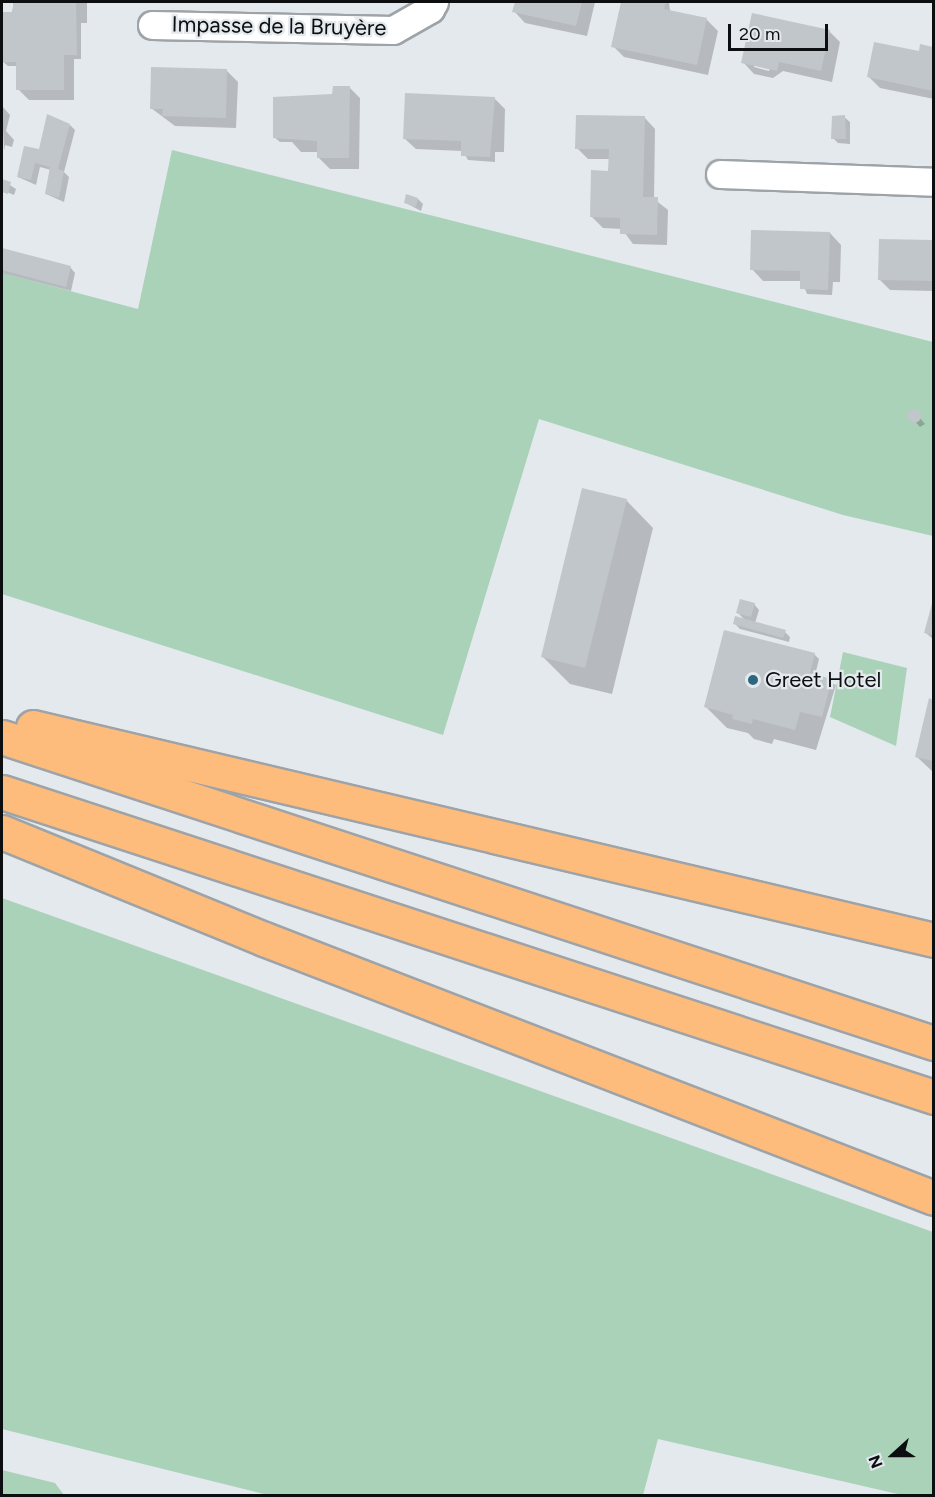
<!DOCTYPE html>
<html>
<head>
<meta charset="utf-8">
<style>
	body { margin:0 }
	#map { position:relative; width:935px; height:1497px; overflow:hidden; background:#e4e9ee; font-family:Figtree,sans-serif }
	div>[style] { position:absolute }
	.green>* { inset:0; background:#a9d2b9 }
	.shadow>* { inset:0; background:#0003 }
	.building>* { inset:0; background:#c1c6ca }
	.round { border-radius:50% }
	.roads { filter:drop-shadow(2px 0 #9ea3a7) drop-shadow(-2px 0 #9ea3a7) drop-shadow(0 2px #9ea3a7) drop-shadow(0 -2px #9ea3a7) }
	.minor>* { height:27px; margin:-13.5px; padding:0 13.5px; transform-origin:13.5px; border-radius:13.5px; background:#fff }
	.trunk>* { height:33px; margin:-16.5px; padding:0 16.5px; transform-origin:16.5px; border-radius:16.5px; background:#febc7c }
	.dots>* { width:16px; height:16px; translate:-50% -50%; box-sizing:border-box; border:3px solid #e4e9ee; border-radius:50% }
	span { translate:-50% -50%; white-space:nowrap; text-align:center; line-height:1.15; -webkit-text-stroke:4.5px #e4e9ee; paint-order:stroke }
	.street-label { font-size:22px; color:#0c0e10 }
	.poi-label { font-size:22px; color:#0c0e10 }
	.left { translate:0 -50%; text-align:left }
	.frame { position:absolute; inset:0; border:3px solid #0c0e10; pointer-events:none }
	.north { position:absolute; left:863px; top:1425px; width:60px; height:60px; -webkit-text-stroke:4px #e4e9ee; paint-order:stroke; rotate:249deg; font-size:16px; font-weight:700; line-height:24px; text-align:center; color:#0c0e10 }
	.north::after { content:''; display:block; margin:auto; width:21px; height:27px; background:#0c0e10; clip-path:polygon(50% 0,100% 100%,50% 72%,0 100%) }
	.scale { position:absolute; left:728px; top:24px; width:100px; height:27px; box-sizing:border-box; border:3px solid #0c0e10; border-top:0; padding-left:8px; font-size:18px; line-height:21px; white-space:nowrap; color:#0c0e10; -webkit-text-stroke:4px #e4e9ee; paint-order:stroke }
</style>
</head>
<body>
<div id="map">
	<div class="green">
		<i style="clip-path:polygon(172px 150px,933px 342px,933px 536px,843px 515px,539px 419px,443px 735px,2px 594px,2px 273px,138px 309px)"></i>
		<i style="clip-path:polygon(843px 652px,907px 668px,896px 746px,830px 717px)"></i>
		<i style="clip-path:polygon(2px 898px,933px 1232px,933px 1495px,902px 1495px,658px 1439px,643px 1495px,268px 1495px,2px 1429px)"></i>
		<i style="clip-path:polygon(2px 1470px,55px 1483px,64px 1495px,2px 1495px)"></i>
	</div>
	<div class="shadow">
		<i style="clip-path:polygon(14px 2px,87px 2px,87px 23px,81px 23px,81px 59px,74px 59px,74px 100px,29px 100px,18px 89px,18px 66px,8px 66px,2px 61px)"></i>
		<i style="clip-path:polygon(516px 2px,595px 2px,587px 36px,525px 23px,514px 11px)"></i>
		<i style="clip-path:polygon(623px 2px,669px 2px,670px 12px,707px 20px,718px 31px,708px 75px,624px 57px,613px 46px)"></i>
		<i style="clip-path:polygon(evenodd,829px 31px,840px 42px,832px 82px,783px 71px,773px 78px,754px 74px,743px 62px,829px 31px,754px 64px,770px 68px,769px 71px,754px 67px,754px 64px)"></i>
		<i style="clip-path:polygon(922px 46px,934px 48px,934px 99px,880px 88px,869px 77px,920px 53px)"></i>
		<i style="clip-path:polygon(227px 71px,238px 82px,236px 128px,175px 126px,151px 108px)"></i>
		<i style="clip-path:polygon(349px 87px,360px 98px,359px 169px,330px 169px,319px 158px,319px 152px,301px 152px,292px 142px,280px 142px,274px 137px,291px 96px,334px 96px)"></i>
		<i style="clip-path:polygon(494px 98px,505px 109px,504px 152px,495px 152px,495px 162px,468px 160px,463px 151px,416px 149px,404px 138px)"></i>
		<i style="clip-path:polygon(2px 106px,10px 115px,6px 131px,14px 140px,12px 147px,5px 145px,4px 151px)"></i>
		<i style="clip-path:polygon(644px 117px,655px 129px,654px 199px,668px 210px,667px 245px,633px 244px,622px 229px,603px 228px,592px 217px,610px 172px,610px 159px,588px 159px,577px 148px)"></i>
		<i style="clip-path:polygon(844px 117px,850px 122px,850px 144px,838px 143px,833px 138px)"></i>
		<i style="clip-path:polygon(70px 125px,75px 130px,64px 172px,69px 177px,64px 202px,46px 194px,51px 170px,40px 167px,36px 185px,18px 177px)"></i>
		<i style="clip-path:polygon(2px 180px,16px 189px,14px 195px,2px 190px)"></i>
		<i style="clip-path:polygon(418px 199px,423px 204px,421px 211px,406px 203px)"></i>
		<i style="clip-path:polygon(830px 233px,841px 245px,840px 282px,833px 282px,832px 295px,807px 294px,802px 281px,763px 281px,752px 269px)"></i>
		<i style="clip-path:polygon(880px 240px,934px 242px,934px 291px,890px 290px,879px 279px)"></i>
		<i style="clip-path:polygon(2px 249px,70px 267px,75px 273px,71px 291px,2px 273px)"></i>
		<i style="clip-path:polygon(914px 411px,925px 424px,920px 427px,909px 415px)"></i>
		<i style="clip-path:polygon(626px 500px,653px 528px,612px 694px,570px 684px,543px 657px)"></i>
		<i style="clip-path:polygon(934px 603px,934px 640px,926px 633px)"></i>
		<i style="clip-path:polygon(754px 604px,759px 610px,755px 623px,785px 632px,790px 637px,789px 642px,740px 629px,735px 624px,746px 621px,738px 613px)"></i>
		<i style="clip-path:polygon(814px 654px,819px 659px,815px 675px,836px 685px,816px 750px,774px 739px,772px 744px,754px 739px,748px 733px,727px 728px,706px 707px)"></i>
		<i style="clip-path:polygon(930px 700px,934px 701px,934px 773px,916px 756px)"></i>
	</div>
	<div class="building">
		<i style="clip-path:polygon(13px 2px,76px 2px,77px 55px,64px 55px,64px 90px,16px 90px,16px 62px,2px 62px,2px 12px,13px 12px)"></i>
		<i style="clip-path:polygon(515px 2px,582px 2px,576px 26px,512px 12px)"></i>
		<i style="clip-path:polygon(621px 2px,666px 2px,664px 9px,707px 18px,697px 65px,611px 47px)"></i>
		<i style="clip-path:polygon(752px 13px,830px 30px,821px 71px,779px 62px,777px 71px,741px 63px)"></i>
		<i style="clip-path:polygon(874px 42px,919px 51px,920px 44px,933px 47px,933px 91px,867px 77px)"></i>
		<i style="clip-path:polygon(151px 67px,227px 69px,226px 118px,162px 116px,163px 109px,150px 109px)"></i>
		<i style="clip-path:polygon(333px 86px,350px 86px,349px 158px,317px 158px,317px 141px,273px 138px,273px 97px,332px 94px)"></i>
		<i style="clip-path:polygon(405px 93px,495px 97px,490px 157px,461px 156px,461px 141px,403px 139px)"></i>
		<i style="clip-path:polygon(47px 114px,70px 124px,58px 169px,64px 171px,59px 198px,45px 194px,50px 167px,35px 163px,31px 180px,17px 177px,24px 146px,39px 149px)"></i>
		<i style="clip-path:polygon(576px 115px,645px 116px,643px 197px,658px 197px,657px 235px,620px 234px,620px 218px,590px 217px,591px 170px,608px 171px,609px 149px,575px 149px)"></i>
		<i style="clip-path:polygon(845px 115px,846px 139px,831px 139px,832px 116px)"></i>
		<i style="clip-path:polygon(2px 179px,11px 182px,8px 194px,2px 192px)"></i>
		<i style="clip-path:polygon(406px 194px,418px 198px,416px 207px,404px 203px)"></i>
		<i style="clip-path:polygon(751px 230px,830px 232px,828px 290px,800px 289px,800px 271px,750px 270px)"></i>
		<i style="clip-path:polygon(879px 239px,933px 240px,933px 281px,878px 280px)"></i>
		<i style="clip-path:polygon(2px 248px,71px 266px,66px 287px,2px 270px)"></i>
		<i class="round" style="left:907px;top:409px;width:14px;height:14px"></i>
		<i style="clip-path:polygon(582px 488px,627px 499px,585px 668px,541px 657px)"></i>
		<i style="clip-path:polygon(740px 599px,755px 603px,751px 617px,736px 613px)"></i>
		<i style="clip-path:polygon(933px 600px,933px 635px,924px 633px)"></i>
		<i style="clip-path:polygon(735px 616px,786px 630px,783px 638px,733px 624px)"></i>
		<i style="clip-path:polygon(724px 630px,815px 653px,810px 673px,832px 679px,822px 717px,800px 712px,795px 730px,753px 719px,752px 724px,732px 719px,733px 715px,704px 707px)"></i>
		<i style="clip-path:polygon(929px 698px,933px 700px,933px 761px,915px 757px)"></i>
	</div>
	<div class="roads">
		<div class="minor">
			<i style="left:152px;top:25px;width:241px;rotate:1.2deg"></i>
			<i style="left:393px;top:30px;width:43px;rotate:-29.6deg"></i>
			<i style="left:430px;top:9px;width:8px;rotate:-60deg"></i>
			<i style="left:720px;top:174px;width:214px;rotate:2.1deg"></i>
		</div>
		<div class="trunk">
			<i style="left:33px;top:727px;width:926px;rotate:13.3deg"></i>
			<i style="left:2px;top:737px;width:981px;rotate:18.18deg"></i>
			<i style="left:2px;top:792px;width:981px;rotate:18.12deg"></i>
			<i style="left:2px;top:832px;width:283px;rotate:22.2deg"></i>
			<i style="left:264px;top:939px;width:718px;rotate:21.13deg"></i>
		</div>
	</div>
	<div class="dots">
		<i style="left:753px;top:680px;background:#2b687f"></i>
	</div>
	<div class="street-label">
		<span style="left:279px;top:26px;rotate:1deg">Impasse de la Bruyère</span>
	</div>
	<div class="poi-label">
		<span class="left" style="left:765px;top:680px">Greet Hotel</span>
	</div>
	<div class="frame"></div>
	<div class="north">N</div>
	<div class="scale">20 m</div>
</div>
</body>
</html>
